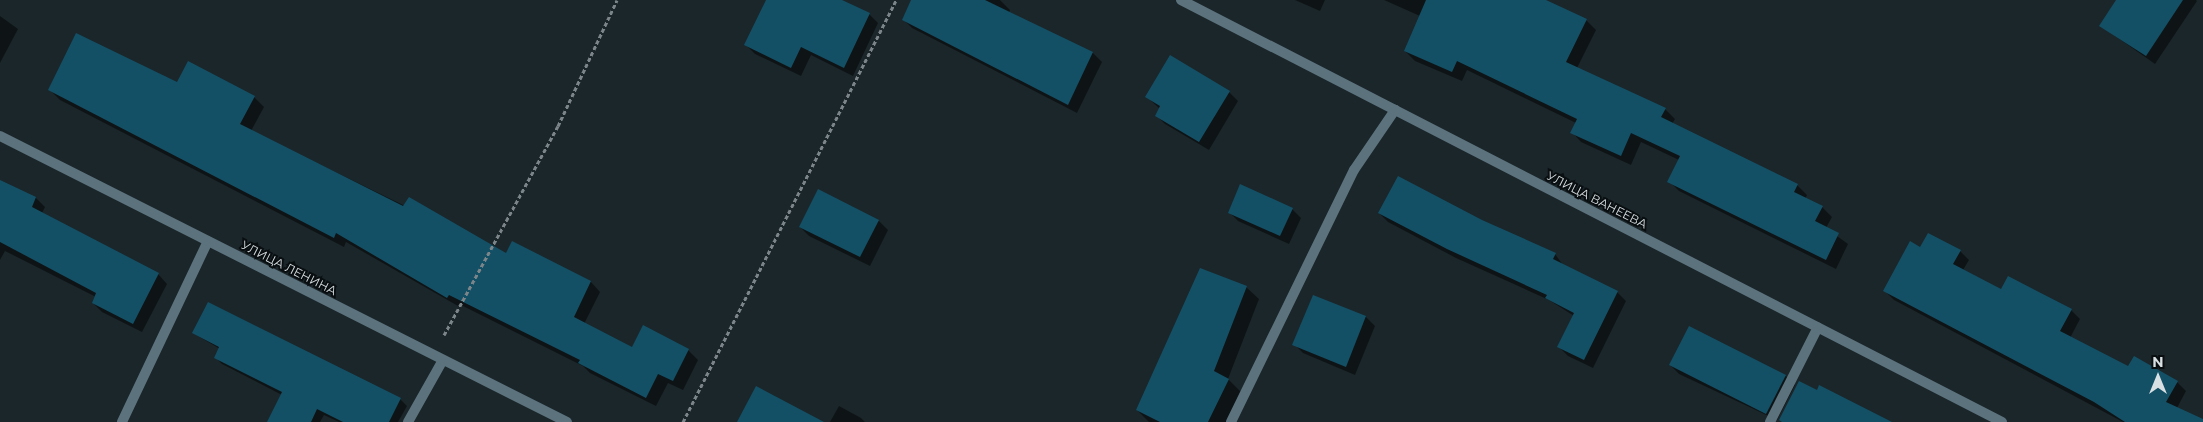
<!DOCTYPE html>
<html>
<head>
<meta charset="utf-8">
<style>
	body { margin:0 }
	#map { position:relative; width:2203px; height:422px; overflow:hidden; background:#1b262a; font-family:Montserrat,sans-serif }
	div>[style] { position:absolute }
	.shadow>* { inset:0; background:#0007 }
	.building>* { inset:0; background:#135066 }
	.path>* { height:3px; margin-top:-1.5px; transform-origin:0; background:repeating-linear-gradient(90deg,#7c8589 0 4px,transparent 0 6.5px) }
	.lane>* { height:10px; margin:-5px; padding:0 5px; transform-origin:5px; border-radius:5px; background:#5c737e }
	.street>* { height:10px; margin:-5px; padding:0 5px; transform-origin:5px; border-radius:5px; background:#5c737e }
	span { translate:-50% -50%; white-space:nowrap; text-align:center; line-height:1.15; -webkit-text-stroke:4px #090e10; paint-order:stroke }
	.street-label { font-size:12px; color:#d9e0e3 }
	.north { position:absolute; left:2133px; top:352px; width:50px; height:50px; -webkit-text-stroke:4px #090e10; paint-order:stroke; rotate:0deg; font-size:14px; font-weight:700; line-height:20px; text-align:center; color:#d9e0e3 }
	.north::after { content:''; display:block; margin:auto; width:18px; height:22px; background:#d9e0e3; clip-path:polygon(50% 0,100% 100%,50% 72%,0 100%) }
</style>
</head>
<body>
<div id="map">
	<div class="shadow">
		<i style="clip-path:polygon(767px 0,840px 0,869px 14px,878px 23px,853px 76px,811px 55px,801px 76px,755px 54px,746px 45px)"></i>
		<i style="clip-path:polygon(913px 0,1000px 0,1010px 10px,1009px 13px,1093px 53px,1102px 62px,1077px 113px,912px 28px,903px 19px)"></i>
		<i style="clip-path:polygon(1295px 0,1325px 0,1320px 11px)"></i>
		<i style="clip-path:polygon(1384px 0,1544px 0,1586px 20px,1596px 30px,1577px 68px,1665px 109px,1675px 119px,1672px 124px,1797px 185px,1807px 195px,1805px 199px,1822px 207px,1832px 217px,1826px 228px,1848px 244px,1836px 269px,1679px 191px,1669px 181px,1679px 160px,1641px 142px,1631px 165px,1581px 142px,1572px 132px,1576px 123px,1467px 70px,1462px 81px,1415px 61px,1405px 51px,1420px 16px)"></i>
		<i style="clip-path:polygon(2118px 0,2196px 0,2197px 1px,2155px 64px,2101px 26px)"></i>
		<i style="clip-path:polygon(0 16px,18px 29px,0 63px)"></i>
		<i style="clip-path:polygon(178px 84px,254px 97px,264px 107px,251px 131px,506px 255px,512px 243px,591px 282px,600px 292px,584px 324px,633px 349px,688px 350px,698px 360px,683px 390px,668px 383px,656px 406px,590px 373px,583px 366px,459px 304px,458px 306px,346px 242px,344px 247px,60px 100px,50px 90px)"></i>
		<i style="clip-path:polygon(1229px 92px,1238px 101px,1209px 150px,1165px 124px,1156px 115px,1160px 109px,1147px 97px)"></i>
		<i style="clip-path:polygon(0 181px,36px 198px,45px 207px,42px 213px,158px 274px,167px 284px,142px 332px,102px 312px,93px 303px,96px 297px,5px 251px,0 260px)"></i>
		<i style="clip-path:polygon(1292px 209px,1301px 218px,1289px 244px,1238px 221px,1229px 212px)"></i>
		<i style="clip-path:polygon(1379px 213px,1555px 254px,1563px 265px,1617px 292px,1626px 301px,1593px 368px,1568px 356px,1559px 347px,1574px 316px,1549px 300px,1456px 258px,1388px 222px)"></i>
		<i style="clip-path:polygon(879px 221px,888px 230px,870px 266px,809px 236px,800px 227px)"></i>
		<i style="clip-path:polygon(1921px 249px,1960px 251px,1969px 260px,1963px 270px,2002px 290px,2071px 310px,2080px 319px,2070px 338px,2129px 368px,2177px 382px,2186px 391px,2177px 408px,2203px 422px,2123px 422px,1894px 300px,1885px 291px)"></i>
		<i style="clip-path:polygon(1246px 287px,1259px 299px,1228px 379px,1241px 392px,1226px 422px,1149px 422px,1137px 410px)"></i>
		<i style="clip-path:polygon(1313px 296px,1366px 317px,1375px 326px,1355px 375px,1303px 353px,1294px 344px)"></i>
		<i style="clip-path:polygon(193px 333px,400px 399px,407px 406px,398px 422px,339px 422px,324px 415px,320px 422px,273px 422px,282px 395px,222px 364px,216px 358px,220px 349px)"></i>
		<i style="clip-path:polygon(1670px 365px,1786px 376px,1795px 385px,1777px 420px,1679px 374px)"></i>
		<i style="clip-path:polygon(839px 406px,861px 418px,865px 422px,830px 422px)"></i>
	</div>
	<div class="building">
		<i style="clip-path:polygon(766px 0,842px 0,870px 13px,844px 68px,801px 47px,791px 68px,744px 45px)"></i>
		<i style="clip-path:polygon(911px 0,985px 0,1093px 52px,1068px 105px,902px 20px)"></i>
		<i style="clip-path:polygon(1426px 0,1546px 0,1587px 19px,1566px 62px,1666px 108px,1661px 117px,1798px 184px,1794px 192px,1823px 206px,1815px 221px,1839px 233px,1826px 260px,1667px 182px,1680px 156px,1631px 133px,1621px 156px,1570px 133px,1577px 119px,1457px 61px,1452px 72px,1404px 51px)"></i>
		<i style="clip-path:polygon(2116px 0,2183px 0,2146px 56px,2099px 26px)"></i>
		<i style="clip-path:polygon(76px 33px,177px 82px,188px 61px,255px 96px,240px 124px,403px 206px,409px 197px,506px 253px,512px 241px,591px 281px,574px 317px,632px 347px,643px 325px,689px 349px,673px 381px,658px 374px,646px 398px,578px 363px,580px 360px,449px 295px,447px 298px,336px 233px,334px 238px,48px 90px)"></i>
		<i style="clip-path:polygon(1170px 55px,1230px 91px,1199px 142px,1155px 116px,1160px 106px,1145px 97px)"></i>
		<i style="clip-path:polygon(1398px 176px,1482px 220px,1556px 253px,1553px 259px,1618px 291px,1584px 360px,1557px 347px,1574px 313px,1545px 298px,1547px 295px,1447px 249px,1378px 213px)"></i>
		<i style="clip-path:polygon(0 180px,36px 197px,32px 207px,159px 273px,133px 324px,92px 303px,96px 293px,0 242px)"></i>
		<i style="clip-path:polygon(1240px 184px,1293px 208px,1280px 236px,1228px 213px)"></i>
		<i style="clip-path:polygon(818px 189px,879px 220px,860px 257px,799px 227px)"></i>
		<i style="clip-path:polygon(1928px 233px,1961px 250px,1953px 264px,2001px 289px,2008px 276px,2072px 309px,2060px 331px,2128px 366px,2134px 356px,2178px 381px,2166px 402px,2203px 419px,2203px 422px,2125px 422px,2094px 402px,1883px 291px,1910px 241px,1920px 247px)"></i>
		<i style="clip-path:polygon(1200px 268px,1247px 286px,1214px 371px,1229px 379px,1208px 422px,1160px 422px,1136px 410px)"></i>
		<i style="clip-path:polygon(1313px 295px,1366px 316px,1346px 367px,1292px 345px)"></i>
		<i style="clip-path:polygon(208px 302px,401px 398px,389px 422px,343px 422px,317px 409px,311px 422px,267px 422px,282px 392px,214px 358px,219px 347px,192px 333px)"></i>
		<i style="clip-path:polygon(1689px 326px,1786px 375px,1766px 414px,1669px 365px)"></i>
		<i style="clip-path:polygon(1799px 381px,1817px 390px,1819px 385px,1892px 422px,1782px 422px,1779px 420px)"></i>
		<i style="clip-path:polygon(756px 386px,824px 422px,737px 422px)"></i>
	</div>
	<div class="path">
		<i style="left:444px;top:335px;width:238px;rotate:-61.4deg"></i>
		<i style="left:558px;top:126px;width:139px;rotate:-64.9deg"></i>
		<i style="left:683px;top:422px;width:473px;rotate:-63.2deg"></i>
	</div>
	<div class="lane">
		<i style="left:122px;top:422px;width:200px;rotate:-64.6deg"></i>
		<i style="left:408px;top:422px;width:71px;rotate:-60.6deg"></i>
		<i style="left:1231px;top:422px;width:280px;rotate:-64deg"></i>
		<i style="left:1354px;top:170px;width:73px;rotate:-55.7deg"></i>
		<i style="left:1770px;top:422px;width:106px;rotate:-63.2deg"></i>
	</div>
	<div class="street">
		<i style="left:1181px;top:0;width:923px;rotate:27.2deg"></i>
		<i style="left:0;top:136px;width:635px;rotate:26.77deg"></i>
	</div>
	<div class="street-label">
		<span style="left:1597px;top:200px;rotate:27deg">УЛИЦА ВАНЕЕВА</span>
		<span style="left:289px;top:268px;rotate:27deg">УЛИЦА ЛЕНИНА</span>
	</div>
	<div class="north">N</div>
</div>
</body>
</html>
